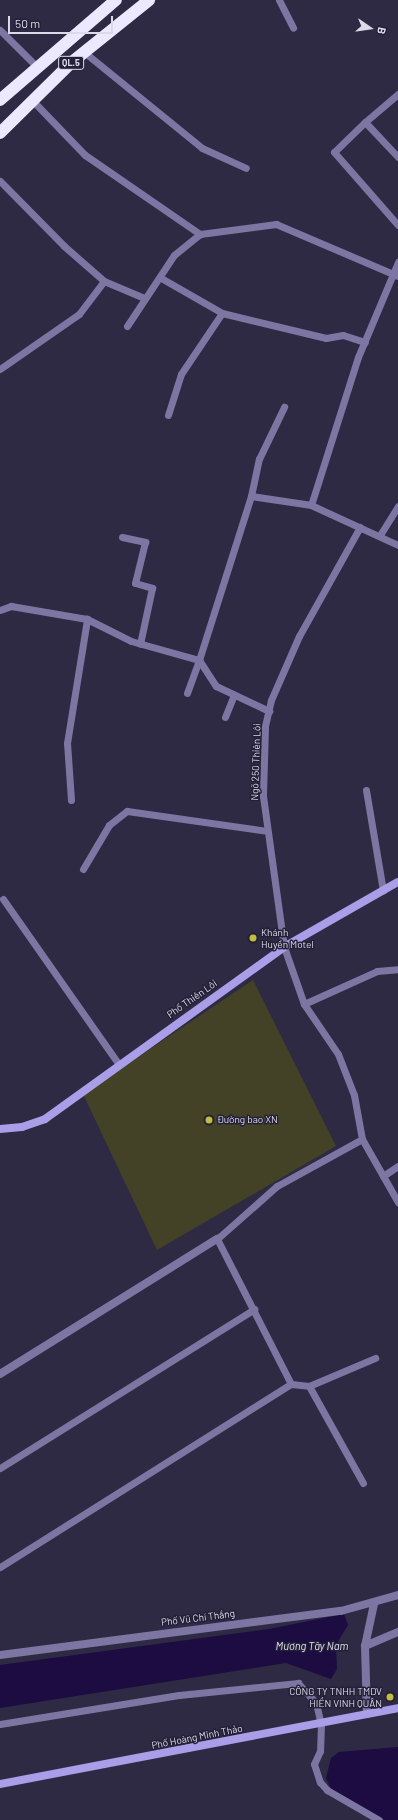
<!DOCTYPE html>
<html>
<head>
<meta charset="utf-8">
<style>
	body { margin:0 }
	#map { position:relative; width:398px; height:1820px; overflow:hidden; background:#2e2a43; font-family:Barlow,sans-serif }
	div>[style] { position:absolute }
	.water>* { inset:0; background:#1c0c41 }
	.building>* { inset:0; background:#434226 }
	.lane>* { height:7px; margin:-3.5px; padding:0 3.5px; transform-origin:3.5px; border-radius:3.5px; background:#7d76a3 }
	.street>* { height:8px; margin:-4px; padding:0 4px; transform-origin:4px; border-radius:4px; background:#7d76a3 }
	.secondary>* { height:8px; margin:-4px; padding:0 4px; transform-origin:4px; border-radius:4px; background:#a99ee7 }
	.highway>* { height:12px; margin:-6px; padding:0 6px; transform-origin:6px; border-radius:6px; background:#ebe8ff }
	.dots>* { width:11px; height:11px; translate:-50% -50%; box-sizing:border-box; border:2px solid #242038; border-radius:50% }
	span { translate:-50% -50%; white-space:nowrap; text-align:center; line-height:1.15; -webkit-text-stroke:3px #242038; paint-order:stroke }
	.shield-label span { padding:1px 3px; background:#242038; border:1px solid; border-radius:3px; -webkit-text-stroke-width:0 }
	.shield-label { font-size:9px; color:#dcdaea; font-weight:700 }
	.street-label { font-size:10px; color:#dcdaea }
	.poi-label { font-size:10px; color:#dcdaea }
	.left { translate:0 -50%; text-align:left }
	.right { translate:-100% -50%; text-align:right }
	.water-label { font-size:11px; color:#e1dff1; font-style:italic }
	.north { position:absolute; left:350px; top:8px; width:40px; height:40px; -webkit-text-stroke:3px #242038; paint-order:stroke; rotate:103deg; font-size:11px; font-weight:700; line-height:16px; text-align:center; color:#dcdaea }
	.north::after { content:''; display:block; margin:auto; width:14px; height:18px; background:#dcdaea; clip-path:polygon(50% 0,100% 100%,50% 72%,0 100%) }
	.scale { position:absolute; left:8px; top:16px; width:105px; height:18px; box-sizing:border-box; border:2px solid #dcdaea; border-top:0; padding-left:5px; font-size:12px; line-height:14px; white-space:nowrap; color:#dcdaea; -webkit-text-stroke:3px #242038; paint-order:stroke }
</style>
</head>
<body>
<div id="map">
	<div class="water">
		<i style="clip-path:polygon(344px 1614px,348px 1625px,336px 1645px,337px 1669px,331px 1679px,286px 1663px,0 1708px,0 1665px,269px 1629px)"></i>
		<i style="clip-path:polygon(398px 1747px,398px 1820px,384px 1820px,332px 1791px,326px 1778px,331px 1758px,339px 1752px)"></i>
	</div>
	<div class="building">
		<i style="clip-path:polygon(253px 980px,336px 1146px,157px 1250px,83px 1094px)"></i>
	</div>
	<div class="lane">
		<i style="left:279px;top:0;width:31px;rotate:63deg"></i>
		<i style="left:0;top:30px;width:51px;rotate:45deg"></i>
		<i style="left:84px;top:52px;width:152px;rotate:39.1deg"></i>
		<i style="left:202px;top:148px;width:48px;rotate:24.4deg"></i>
		<i style="left:398px;top:94px;width:43px;rotate:139.7deg"></i>
		<i style="left:365px;top:122px;width:48px;rotate:46.7deg"></i>
		<i style="left:32px;top:100px;width:76px;rotate:46.1deg"></i>
		<i style="left:85px;top:155px;width:140px;rotate:34.5deg"></i>
		<i style="left:365px;top:122px;width:43px;rotate:135.9deg"></i>
		<i style="left:334px;top:152px;width:97px;rotate:48.8deg"></i>
		<i style="left:0;top:181px;width:91px;rotate:45.4deg"></i>
		<i style="left:64px;top:246px;width:53px;rotate:41.2deg"></i>
		<i style="left:104px;top:281px;width:43px;rotate:23deg"></i>
		<i style="left:398px;top:262px;width:103px;rotate:112.8deg"></i>
		<i style="left:358px;top:357px;width:155px;rotate:107.6deg"></i>
		<i style="left:311px;top:505px;width:96px;rotate:24.7deg"></i>
		<i style="left:161px;top:278px;width:70px;rotate:29.8deg"></i>
		<i style="left:222px;top:313px;width:107px;rotate:13.5deg"></i>
		<i style="left:326px;top:338px;width:17px;rotate:-10deg"></i>
		<i style="left:343px;top:335px;width:23px;rotate:18deg"></i>
		<i style="left:127px;top:326px;width:85px;rotate:-56.5deg"></i>
		<i style="left:174px;top:255px;width:33px;rotate:-39deg"></i>
		<i style="left:200px;top:234px;width:77px;rotate:-7.5deg"></i>
		<i style="left:276px;top:224px;width:133px;rotate:23.1deg"></i>
		<i style="left:0;top:369px;width:96px;rotate:-34.8deg"></i>
		<i style="left:79px;top:314px;width:41px;rotate:-52.9deg"></i>
		<i style="left:168px;top:415px;width:43px;rotate:-72.4deg"></i>
		<i style="left:181px;top:374px;width:73px;rotate:-56.1deg"></i>
		<i style="left:251px;top:496px;width:38px;rotate:-78deg"></i>
		<i style="left:259px;top:459px;width:58px;rotate:-64.3deg"></i>
		<i style="left:360px;top:527px;width:125px;rotate:119.2deg"></i>
		<i style="left:299px;top:636px;width:70px;rotate:113.6deg"></i>
		<i style="left:271px;top:700px;width:28px;rotate:103deg"></i>
		<i style="left:265px;top:727px;width:69px;rotate:91.7deg"></i>
		<i style="left:263px;top:796px;width:152px;rotate:82.1deg"></i>
		<i style="left:284px;top:947px;width:60px;rotate:70.7deg"></i>
		<i style="left:304px;top:1004px;width:60px;rotate:55.8deg"></i>
		<i style="left:338px;top:1054px;width:44px;rotate:68.7deg"></i>
		<i style="left:354px;top:1095px;width:45px;rotate:79.7deg"></i>
		<i style="left:362px;top:1139px;width:73px;rotate:60.3deg"></i>
		<i style="left:380px;top:535px;width:34px;rotate:-58deg"></i>
		<i style="left:122px;top:537px;width:24px;rotate:12deg"></i>
		<i style="left:145px;top:542px;width:42px;rotate:103.7deg"></i>
		<i style="left:135px;top:583px;width:18px;rotate:16deg"></i>
		<i style="left:152px;top:588px;width:57px;rotate:102.1deg"></i>
		<i style="left:0;top:610px;width:12px;rotate:-20deg"></i>
		<i style="left:11px;top:606px;width:77px;rotate:9.7deg"></i>
		<i style="left:87px;top:619px;width:49px;rotate:26.6deg"></i>
		<i style="left:131px;top:641px;width:71px;rotate:15.6deg"></i>
		<i style="left:199px;top:660px;width:172px;rotate:-72.4deg"></i>
		<i style="left:251px;top:496px;width:61px;rotate:8.5deg"></i>
		<i style="left:199px;top:660px;width:31px;rotate:57deg"></i>
		<i style="left:216px;top:686px;width:59px;rotate:25.3deg"></i>
		<i style="left:187px;top:693px;width:35px;rotate:-70deg"></i>
		<i style="left:225px;top:717px;width:24px;rotate:-68deg"></i>
		<i style="left:366px;top:790px;width:102px;rotate:80.4deg"></i>
		<i style="left:71px;top:800px;width:57px;rotate:-94deg"></i>
		<i style="left:67px;top:743px;width:126px;rotate:-80.8deg"></i>
		<i style="left:83px;top:869px;width:51px;rotate:-59.4deg"></i>
		<i style="left:109px;top:825px;width:23px;rotate:-38deg"></i>
		<i style="left:127px;top:811px;width:141px;rotate:8.1deg"></i>
		<i style="left:3px;top:899px;width:200px;rotate:55deg"></i>
		<i style="left:304px;top:1004px;width:80px;rotate:-24.3deg"></i>
		<i style="left:377px;top:971px;width:21px;rotate:-5deg"></i>
		<i style="left:383px;top:1176px;width:18px;rotate:-34deg"></i>
		<i style="left:291px;top:1384px;width:163px;rotate:-117deg"></i>
		<i style="left:217px;top:1239px;width:80px;rotate:-41.5deg"></i>
		<i style="left:277px;top:1186px;width:97px;rotate:-28.9deg"></i>
		<i style="left:309px;top:1386px;width:111px;rotate:60.9deg"></i>
		<i style="left:0;top:1468px;width:300px;rotate:-32deg"></i>
		<i style="left:0;top:1567px;width:344px;rotate:-32.2deg"></i>
		<i style="left:291px;top:1384px;width:18px;rotate:6deg"></i>
		<i style="left:309px;top:1386px;width:72px;rotate:-23deg"></i>
		<i style="left:0;top:1724px;width:181px;rotate:-9.2deg"></i>
		<i style="left:179px;top:1695px;width:120px;rotate:-5.8deg"></i>
		<i style="left:298px;top:1683px;width:27px;rotate:48deg"></i>
		<i style="left:316px;top:1703px;width:22px;rotate:77deg"></i>
		<i style="left:321px;top:1724px;width:27px;rotate:92deg"></i>
		<i style="left:320px;top:1751px;width:14px;rotate:115deg"></i>
		<i style="left:314px;top:1764px;width:19px;rotate:72deg"></i>
		<i style="left:320px;top:1782px;width:11px;rotate:49deg"></i>
		<i style="left:327px;top:1790px;width:60px;rotate:30deg"></i>
	</div>
	<div class="street">
		<i style="left:0;top:1374px;width:256px;rotate:-31.9deg"></i>
		<i style="left:365px;top:1646px;width:36px;rotate:-23deg"></i>
		<i style="left:0;top:1655px;width:344px;rotate:-7.4deg"></i>
		<i style="left:341px;top:1611px;width:59px;rotate:-15.7deg"></i>
		<i style="left:367px;top:1714px;width:68px;rotate:-91.7deg"></i>
		<i style="left:365px;top:1646px;width:43px;rotate:-77.9deg"></i>
	</div>
	<div class="secondary">
		<i style="left:0;top:1129px;width:22px;rotate:-5deg"></i>
		<i style="left:22px;top:1127px;width:24px;rotate:-19deg"></i>
		<i style="left:45px;top:1119px;width:294px;rotate:-35.7deg"></i>
		<i style="left:284px;top:947px;width:131px;rotate:-29.7deg"></i>
		<i style="left:0;top:1784px;width:405px;rotate:-10.8deg"></i>
	</div>
	<div class="highway">
		<i style="left:0;top:100px;width:153px;rotate:-40.8deg"></i>
		<i style="left:0;top:133px;width:101px;rotate:-44.6deg"></i>
		<i style="left:72px;top:62px;width:99px;rotate:-38.8deg"></i>
	</div>
	<div class="dots">
		<i style="left:253px;top:938px;background:#c3bd3e"></i>
		<i style="left:209px;top:1120px;background:#c3bd3e"></i>
		<i style="left:390px;top:1697px;background:#c3bd3e"></i>
	</div>
	<div class="shield-label">
		<span style="left:71px;top:63px">QL.5</span>
	</div>
	<div class="street-label">
		<span style="left:256px;top:762px;rotate:-88deg">Ngõ 250 Thiên Lôi</span>
		<span style="left:192px;top:999px;rotate:-35deg">Phố Thiên Lôi</span>
		<span style="left:198px;top:1618px;rotate:-7deg">Phố Vũ Chí Thắng</span>
		<span style="left:197px;top:1737px;rotate:-11deg">Phố Hoàng Minh Thảo</span>
	</div>
	<div class="poi-label">
		<span class="left" style="left:261px;top:938px">Khánh<br>Huyền Motel</span>
		<span class="left" style="left:217px;top:1120px">Đường bao XN</span>
		<span class="right" style="left:382px;top:1697px">CÔNG TY TNHH TMDV<br>HIỀN VINH QUÂN</span>
	</div>
	<div class="water-label">
		<span style="left:312px;top:1646px">Mương Tây Nam</span>
	</div>
	<div class="north">B</div>
	<div class="scale">50 m</div>
</div>
</body>
</html>
